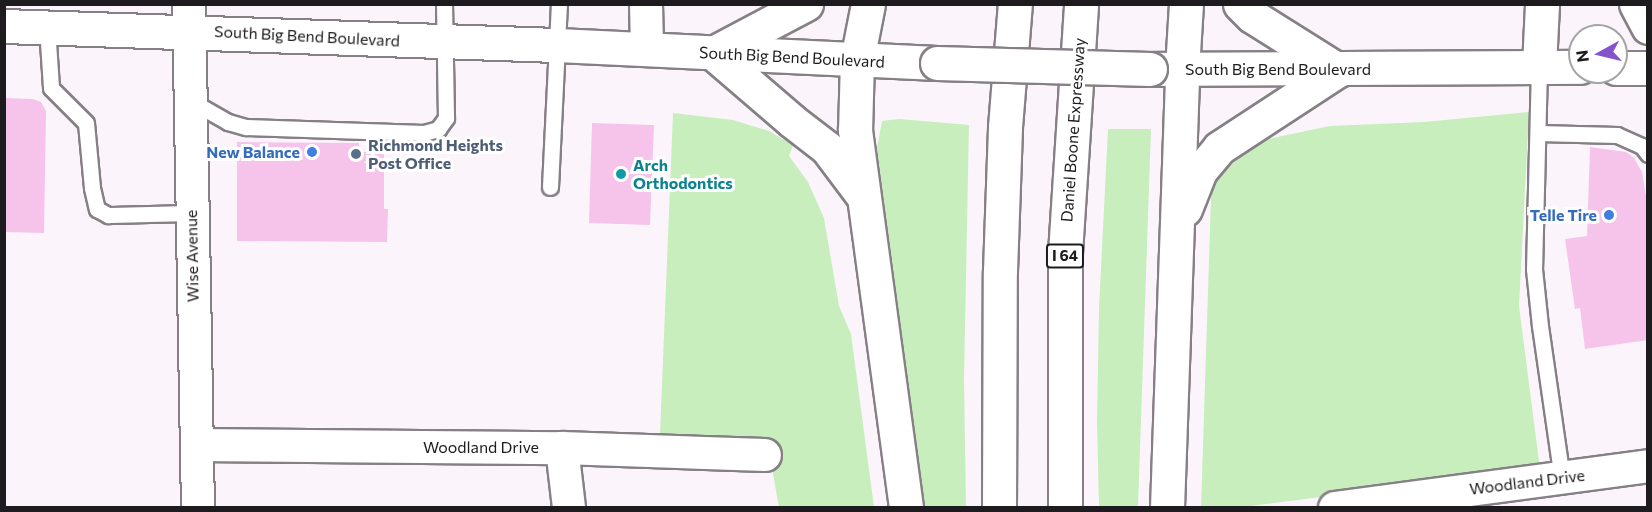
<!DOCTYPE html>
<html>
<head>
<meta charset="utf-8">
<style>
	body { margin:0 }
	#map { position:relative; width:1652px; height:512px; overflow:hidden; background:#fbf5fb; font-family:Commissioner,sans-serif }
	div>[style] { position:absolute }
	.green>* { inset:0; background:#c7eebc }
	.building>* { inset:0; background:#f6c4eb }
	.roads { filter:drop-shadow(2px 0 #868086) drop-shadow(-2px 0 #868086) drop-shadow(0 2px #868086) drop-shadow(0 -2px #868086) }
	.service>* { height:15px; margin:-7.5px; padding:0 7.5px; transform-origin:7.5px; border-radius:7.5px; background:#fff }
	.minor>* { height:32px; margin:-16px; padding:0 16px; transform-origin:16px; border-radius:16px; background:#fff }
	.tertiary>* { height:33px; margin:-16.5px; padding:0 16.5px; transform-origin:16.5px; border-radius:16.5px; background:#fff }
	.secondary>* { height:33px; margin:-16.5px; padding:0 16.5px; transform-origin:16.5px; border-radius:16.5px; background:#fff }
	.motorway>* { height:33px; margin:-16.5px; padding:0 16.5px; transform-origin:16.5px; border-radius:16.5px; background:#fff }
	.bridges { filter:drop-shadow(2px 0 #868086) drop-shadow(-2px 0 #868086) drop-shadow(0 2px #868086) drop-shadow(0 -2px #868086) }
	.secondary-bridge>* { height:33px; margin:-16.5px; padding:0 16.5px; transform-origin:16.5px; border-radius:16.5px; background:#fff }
	.dots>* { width:16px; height:16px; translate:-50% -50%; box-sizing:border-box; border:3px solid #fff; border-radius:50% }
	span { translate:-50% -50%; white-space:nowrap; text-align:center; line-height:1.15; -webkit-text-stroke:6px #fff; paint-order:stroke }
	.shield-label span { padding:2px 4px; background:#fff; border:2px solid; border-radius:4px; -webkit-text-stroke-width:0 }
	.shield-label { font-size:15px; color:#1d1b1d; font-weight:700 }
	.street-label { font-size:16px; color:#1d1b1d }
	.service-label { font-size:16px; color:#4e5e75; font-weight:700 }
	.left { translate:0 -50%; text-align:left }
	.shop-label { font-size:16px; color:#366cbe; font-weight:700 }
	.right { translate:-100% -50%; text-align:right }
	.culture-label { font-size:16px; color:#0d838f; font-weight:700 }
	.frame { position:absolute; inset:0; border:6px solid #1d1b1d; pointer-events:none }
	.north { position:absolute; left:1568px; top:24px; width:60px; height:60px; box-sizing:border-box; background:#fff; border:2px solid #a5a4a5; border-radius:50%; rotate:262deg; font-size:16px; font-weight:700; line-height:24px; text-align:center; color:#1d1b1d }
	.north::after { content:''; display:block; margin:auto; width:21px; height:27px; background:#8554cd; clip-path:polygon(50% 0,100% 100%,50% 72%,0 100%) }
</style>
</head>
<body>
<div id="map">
	<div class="green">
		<i style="clip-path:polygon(1529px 112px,1519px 306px,1540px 469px,1243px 507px,1201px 508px,1211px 198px,1216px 175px,1223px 161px,1231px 165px,1248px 150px,1267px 139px,1330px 126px,1424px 122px)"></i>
		<i style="clip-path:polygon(673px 113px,733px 120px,769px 131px,793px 145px,789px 156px,808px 182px,824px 218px,839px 306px,851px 334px,874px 507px,779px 507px,767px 441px,660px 434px)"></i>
		<i style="clip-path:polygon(899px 119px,969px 125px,964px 379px,966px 507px,925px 507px,877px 148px,882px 121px)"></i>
		<i style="clip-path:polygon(1108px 129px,1151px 129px,1138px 507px,1099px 507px,1097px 423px,1099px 308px)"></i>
	</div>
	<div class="building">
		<i style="clip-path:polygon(4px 98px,33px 99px,41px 102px,46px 111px,44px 233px,4px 232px)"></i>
		<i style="clip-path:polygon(592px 123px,654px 125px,650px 225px,589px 223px)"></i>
		<i style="clip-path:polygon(237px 142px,359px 143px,359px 152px,384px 152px,384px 209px,388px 209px,387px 242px,237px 241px)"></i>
		<i style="clip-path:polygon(1590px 147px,1626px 152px,1634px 158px,1642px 172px,1648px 208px,1648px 340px,1585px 349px,1580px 308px,1575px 309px,1565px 239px,1587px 236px)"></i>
	</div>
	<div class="roads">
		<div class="service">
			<i style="left:47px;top:27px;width:61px;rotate:86.2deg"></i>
			<i style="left:51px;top:88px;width:49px;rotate:45deg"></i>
			<i style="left:86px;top:123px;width:65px;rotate:84.7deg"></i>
			<i style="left:92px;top:188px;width:22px;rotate:77deg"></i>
			<i style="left:97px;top:209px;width:13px;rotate:29deg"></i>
			<i style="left:108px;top:215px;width:83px;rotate:-1.4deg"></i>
			<i style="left:1539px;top:66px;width:203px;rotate:91.4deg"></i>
			<i style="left:1534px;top:269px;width:57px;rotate:84deg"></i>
			<i style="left:1540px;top:326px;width:154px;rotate:81.8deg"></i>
			<i style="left:191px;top:101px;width:43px;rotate:29.6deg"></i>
			<i style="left:228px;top:122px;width:19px;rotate:16deg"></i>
			<i style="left:246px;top:127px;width:178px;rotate:1.9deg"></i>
			<i style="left:424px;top:133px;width:15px;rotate:-16deg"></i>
			<i style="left:438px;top:129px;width:14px;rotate:-54deg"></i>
			<i style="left:446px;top:118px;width:114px;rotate:-91deg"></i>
			<i style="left:1538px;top:133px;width:79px;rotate:1.5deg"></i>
			<i style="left:1617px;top:135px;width:27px;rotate:24deg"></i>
			<i style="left:1642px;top:146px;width:10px;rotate:53deg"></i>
			<i style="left:550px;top:187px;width:183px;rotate:-87.2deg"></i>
		</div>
		<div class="minor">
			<i style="left:189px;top:4px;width:504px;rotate:88.98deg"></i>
			<i style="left:646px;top:4px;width:45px;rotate:88.7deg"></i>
			<i style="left:197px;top:445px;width:365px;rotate:0.5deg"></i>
			<i style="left:562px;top:448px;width:203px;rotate:2deg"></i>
			<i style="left:562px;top:448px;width:60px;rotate:83.3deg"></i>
			<i style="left:1335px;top:508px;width:316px;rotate:-7.6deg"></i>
		</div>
		<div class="tertiary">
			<i style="left:1636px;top:4px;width:26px;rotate:62deg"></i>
			<i style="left:1539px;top:66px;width:62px;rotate:-87.2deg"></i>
		</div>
		<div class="secondary">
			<i style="left:1240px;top:4px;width:17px;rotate:45deg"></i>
			<i style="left:1252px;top:16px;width:102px;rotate:32.1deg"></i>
			<i style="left:4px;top:26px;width:553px;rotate:1.97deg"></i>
			<i style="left:557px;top:45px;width:380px;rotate:2.7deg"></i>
			<i style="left:715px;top:52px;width:103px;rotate:-27.8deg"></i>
			<i style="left:857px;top:60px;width:57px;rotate:-78.9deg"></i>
			<i style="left:1616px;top:68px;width:32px"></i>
			<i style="left:1154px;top:69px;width:426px;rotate:-0.3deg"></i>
			<i style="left:1182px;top:69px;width:65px;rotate:-86.5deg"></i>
		</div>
		<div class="motorway">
			<i style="left:713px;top:53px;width:104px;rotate:40.7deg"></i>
			<i style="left:792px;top:121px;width:44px;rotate:37.6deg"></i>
			<i style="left:827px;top:148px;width:60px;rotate:53.1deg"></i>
			<i style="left:857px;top:60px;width:70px;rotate:91.6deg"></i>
			<i style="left:855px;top:130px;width:381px;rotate:82.3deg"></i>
			<i style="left:1185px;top:209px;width:41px;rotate:-68.5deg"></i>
			<i style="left:1200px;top:171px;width:30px;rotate:-50deg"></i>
			<i style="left:1219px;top:148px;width:142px;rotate:-33.2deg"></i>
			<i style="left:999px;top:508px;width:237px;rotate:-89.8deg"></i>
			<i style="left:1000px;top:271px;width:144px;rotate:-88deg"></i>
			<i style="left:1005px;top:127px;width:123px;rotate:-85.4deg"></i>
			<i style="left:1065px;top:508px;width:255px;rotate:-90deg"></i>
			<i style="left:1065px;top:253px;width:250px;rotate:-86.3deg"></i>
			<i style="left:1167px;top:508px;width:439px;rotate:-88deg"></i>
		</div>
	</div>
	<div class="bridges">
		<div class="secondary-bridge">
			<i style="left:937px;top:63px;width:213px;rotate:1.6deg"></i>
		</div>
	</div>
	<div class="dots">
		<i style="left:312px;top:152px;background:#3f7fe0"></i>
		<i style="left:356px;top:154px;background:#5c6f8a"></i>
		<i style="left:621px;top:174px;background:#0f9aa8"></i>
		<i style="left:1609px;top:215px;background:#3f7fe0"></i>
	</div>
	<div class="shield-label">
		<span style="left:1065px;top:256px">I 64</span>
	</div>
	<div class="street-label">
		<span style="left:307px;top:36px;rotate:3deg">South Big Bend Boulevard</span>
		<span style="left:792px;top:57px;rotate:3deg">South Big Bend Boulevard</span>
		<span style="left:1278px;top:69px">South Big Bend Boulevard</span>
		<span style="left:1073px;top:130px;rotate:-86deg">Daniel Boone Expressway</span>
		<span style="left:192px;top:256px;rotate:-91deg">Wise Avenue</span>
		<span style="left:481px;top:447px">Woodland Drive</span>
		<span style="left:1527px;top:482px;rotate:-7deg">Woodland Drive</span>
	</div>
	<div class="service-label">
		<span class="left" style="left:368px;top:154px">Richmond Heights<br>Post Office</span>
	</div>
	<div class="shop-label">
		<span class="right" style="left:300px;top:152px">New Balance</span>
		<span class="right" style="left:1597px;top:215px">Telle Tire</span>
	</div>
	<div class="culture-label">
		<span class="left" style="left:633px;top:174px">Arch<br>Orthodontics</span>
	</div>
	<div class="frame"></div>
	<div class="north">N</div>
</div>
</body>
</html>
